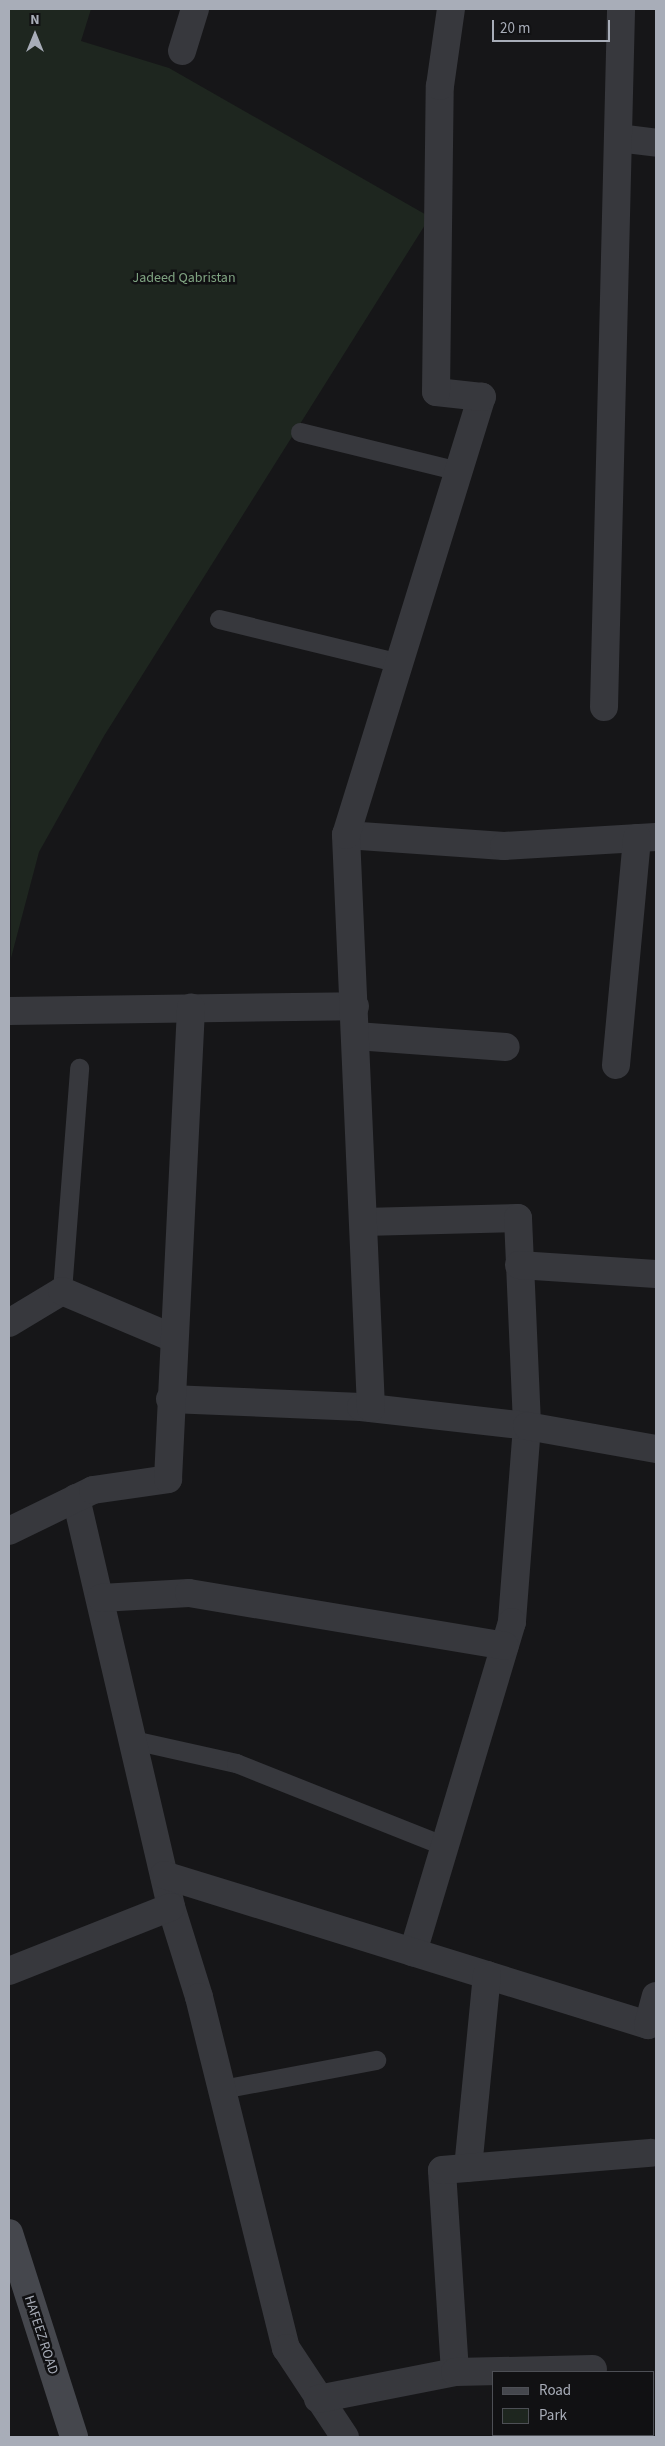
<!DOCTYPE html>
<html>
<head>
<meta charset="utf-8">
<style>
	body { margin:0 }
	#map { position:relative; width:665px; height:2446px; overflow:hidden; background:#161618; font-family:"Source Sans 3",sans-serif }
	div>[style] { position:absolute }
	.green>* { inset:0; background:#1e261f }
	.lane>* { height:19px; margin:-9.5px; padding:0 9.5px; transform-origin:9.5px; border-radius:9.5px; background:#37383d }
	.street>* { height:28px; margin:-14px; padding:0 14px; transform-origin:14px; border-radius:14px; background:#37383d }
	.secondary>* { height:28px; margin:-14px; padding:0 14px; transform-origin:14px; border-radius:14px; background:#45474d }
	span { translate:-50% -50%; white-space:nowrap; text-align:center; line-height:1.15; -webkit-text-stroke:5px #111113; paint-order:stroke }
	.park-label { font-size:14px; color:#7fa381 }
	.street-label { font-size:14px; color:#a8adb8 }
	.frame { position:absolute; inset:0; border:10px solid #a8adb8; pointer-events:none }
	.legend { position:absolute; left:492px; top:2371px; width:162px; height:65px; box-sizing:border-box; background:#111113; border:1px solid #4d4f55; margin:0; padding:6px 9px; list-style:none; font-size:15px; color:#a8adb8 }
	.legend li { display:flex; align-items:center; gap:10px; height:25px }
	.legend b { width:25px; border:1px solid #4d4f55 }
	.north { position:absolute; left:10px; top:10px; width:50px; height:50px; -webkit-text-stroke:4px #111113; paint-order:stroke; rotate:0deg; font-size:14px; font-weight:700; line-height:20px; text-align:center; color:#a8adb8 }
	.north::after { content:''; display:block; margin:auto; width:18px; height:22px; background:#a8adb8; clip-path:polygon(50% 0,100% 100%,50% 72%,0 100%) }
	.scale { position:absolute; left:492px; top:20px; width:118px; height:22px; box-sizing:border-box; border:2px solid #a8adb8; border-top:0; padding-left:6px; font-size:15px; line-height:18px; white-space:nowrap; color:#a8adb8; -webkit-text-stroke:4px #111113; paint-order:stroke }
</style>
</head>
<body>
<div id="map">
	<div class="green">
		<i style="clip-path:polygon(9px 9px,91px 9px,81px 41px,169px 68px,430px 217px,104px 736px,39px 852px,11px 958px)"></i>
	</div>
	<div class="lane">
		<i style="left:300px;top:432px;width:164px;rotate:13.8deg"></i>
		<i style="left:219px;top:619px;width:186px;rotate:13.7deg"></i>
		<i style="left:62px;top:1291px;width:224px;rotate:-85.6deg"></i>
		<i style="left:133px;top:1740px;width:106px;rotate:12.6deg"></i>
		<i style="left:236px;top:1763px;width:225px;rotate:21.7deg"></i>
		<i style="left:222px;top:2089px;width:157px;rotate:-10.7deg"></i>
	</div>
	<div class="street">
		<i style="left:182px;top:51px;width:44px;rotate:-72.8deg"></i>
		<i style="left:618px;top:138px;width:38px;rotate:7deg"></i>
		<i style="left:604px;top:707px;width:698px;rotate:-88.6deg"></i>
		<i style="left:346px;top:835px;width:158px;rotate:4deg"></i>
		<i style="left:504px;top:846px;width:152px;rotate:-3.4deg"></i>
		<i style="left:9px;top:1011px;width:346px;rotate:-0.8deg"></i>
		<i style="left:356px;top:1036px;width:150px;rotate:4.2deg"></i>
		<i style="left:616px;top:1065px;width:228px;rotate:-84.7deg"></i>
		<i style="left:363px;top:1222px;width:155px;rotate:-1.5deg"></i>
		<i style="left:518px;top:1218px;width:208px;rotate:87.5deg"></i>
		<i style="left:527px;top:1426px;width:197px;rotate:94.4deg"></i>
		<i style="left:512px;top:1622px;width:345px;rotate:106.7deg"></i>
		<i style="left:519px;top:1265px;width:137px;rotate:3.8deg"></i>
		<i style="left:9px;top:1323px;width:62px;rotate:-31.1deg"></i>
		<i style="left:62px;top:1291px;width:121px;rotate:22.9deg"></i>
		<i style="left:170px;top:1399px;width:191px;rotate:2.4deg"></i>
		<i style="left:361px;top:1407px;width:167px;rotate:6.5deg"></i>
		<i style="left:527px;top:1426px;width:131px;rotate:10.1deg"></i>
		<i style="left:371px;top:1408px;width:574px;rotate:-92.5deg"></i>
		<i style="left:346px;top:835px;width:459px;rotate:-72.8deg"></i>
		<i style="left:482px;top:397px;width:46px;rotate:-173.8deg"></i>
		<i style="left:436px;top:392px;width:306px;rotate:-89.3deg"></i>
		<i style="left:440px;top:86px;width:78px;rotate:-81.9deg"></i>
		<i style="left:76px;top:1498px;width:420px;rotate:76.9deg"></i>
		<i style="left:171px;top:1907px;width:94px;rotate:72.7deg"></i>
		<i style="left:199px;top:1997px;width:362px;rotate:76.1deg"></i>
		<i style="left:286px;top:2348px;width:107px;rotate:56.5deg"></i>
		<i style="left:9px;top:1531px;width:93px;rotate:-26deg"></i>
		<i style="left:93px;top:1490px;width:76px;rotate:-8.3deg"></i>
		<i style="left:168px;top:1479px;width:472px;rotate:-87.2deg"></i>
		<i style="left:101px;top:1598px;width:88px;rotate:-3.3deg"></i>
		<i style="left:189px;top:1593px;width:320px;rotate:9.5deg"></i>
		<i style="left:164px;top:1875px;width:507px;rotate:17.22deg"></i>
		<i style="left:648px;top:2025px;width:30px;rotate:-75deg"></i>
		<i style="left:9px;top:1971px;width:174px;rotate:-21.6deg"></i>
		<i style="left:468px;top:2168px;width:194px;rotate:-84.4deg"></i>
		<i style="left:455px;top:2372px;width:202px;rotate:-93.7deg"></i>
		<i style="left:442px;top:2170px;width:209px;rotate:-4.7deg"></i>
		<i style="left:318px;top:2399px;width:140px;rotate:-11.1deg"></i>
		<i style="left:455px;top:2372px;width:138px;rotate:-1.2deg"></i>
	</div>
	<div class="secondary">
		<i style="left:9px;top:2233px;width:214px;rotate:72.3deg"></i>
	</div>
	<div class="park-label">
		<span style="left:184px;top:278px">Jadeed Qabristan</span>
	</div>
	<div class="street-label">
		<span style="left:41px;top:2335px;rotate:72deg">HAFEEZ ROAD</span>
	</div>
	<div class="frame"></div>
	<ul class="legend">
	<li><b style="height:6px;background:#45474d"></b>Road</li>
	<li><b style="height:14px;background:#1e261f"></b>Park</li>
	</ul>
	<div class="north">N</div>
	<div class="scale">20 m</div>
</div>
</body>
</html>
